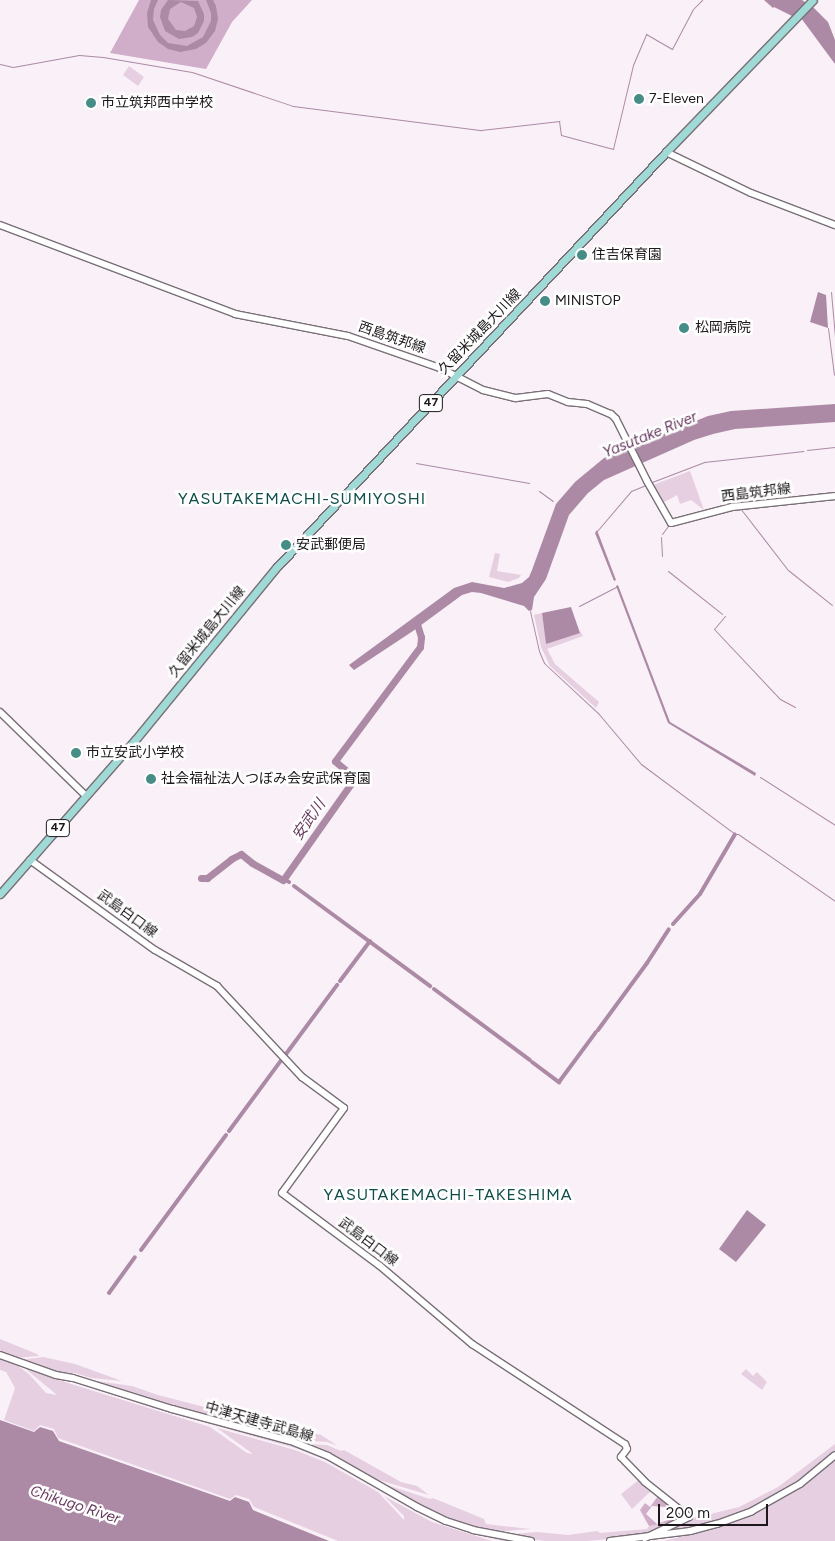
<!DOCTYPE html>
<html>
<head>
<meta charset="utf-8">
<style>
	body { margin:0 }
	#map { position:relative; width:835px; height:1541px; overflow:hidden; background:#faf0f8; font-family:Figtree,"Noto Sans JP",sans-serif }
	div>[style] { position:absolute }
	.green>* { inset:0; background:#e6cfe1 }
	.forest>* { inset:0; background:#d0adc9 }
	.water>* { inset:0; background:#ac8aa5 }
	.stream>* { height:1px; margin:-0.5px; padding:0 0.5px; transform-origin:0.5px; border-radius:0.5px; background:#ac8aa5 }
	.canal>* { height:4px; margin:-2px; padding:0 2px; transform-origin:2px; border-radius:2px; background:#ac8aa5 }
	.river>* { height:7px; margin:-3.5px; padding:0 3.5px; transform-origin:3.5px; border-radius:3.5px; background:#ac8aa5 }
	.roads { filter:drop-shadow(1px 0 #797077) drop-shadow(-1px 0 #797077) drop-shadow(0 1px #797077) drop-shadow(0 -1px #797077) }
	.secondary>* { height:6px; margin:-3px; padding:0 3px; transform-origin:3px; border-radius:3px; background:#fff }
	.primary>* { height:7px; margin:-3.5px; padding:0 3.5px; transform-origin:3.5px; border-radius:3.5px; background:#a0dad6 }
	.dots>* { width:14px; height:14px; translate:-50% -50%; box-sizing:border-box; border:2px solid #fff; border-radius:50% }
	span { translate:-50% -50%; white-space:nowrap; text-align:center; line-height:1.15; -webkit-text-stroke:5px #fff; paint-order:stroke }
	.shield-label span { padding:1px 4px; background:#fff; border:1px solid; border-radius:4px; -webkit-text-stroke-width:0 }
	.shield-label { font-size:12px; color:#1c181b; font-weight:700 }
	.poi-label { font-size:14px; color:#1c181b }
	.left { translate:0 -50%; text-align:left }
	.street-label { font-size:14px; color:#1c181b }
	.water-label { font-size:15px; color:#66385e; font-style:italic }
	.quarter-label { font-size:16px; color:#0f4d4a; letter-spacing:1px }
	.scale { position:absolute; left:658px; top:1504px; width:110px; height:22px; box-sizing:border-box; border:2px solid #1c181b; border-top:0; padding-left:6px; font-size:15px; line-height:18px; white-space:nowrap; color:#1c181b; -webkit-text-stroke:4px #fff; paint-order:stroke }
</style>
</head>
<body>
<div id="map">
	<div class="green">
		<i style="clip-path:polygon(129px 66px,144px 77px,138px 86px,123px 75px)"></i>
		<i style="clip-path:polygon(690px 471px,704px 510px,691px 500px,680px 504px,677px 495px,661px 504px,653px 485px)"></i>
		<i style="clip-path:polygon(495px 553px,500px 554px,497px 571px,521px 575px,519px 578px,508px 582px,489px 577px)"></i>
		<i style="clip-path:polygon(542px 613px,546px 643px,579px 633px,580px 631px,583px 636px,547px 649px,555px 664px,599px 702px,596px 708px,550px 666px,541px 647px,534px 615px)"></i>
		<i style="clip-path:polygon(0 1339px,37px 1354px,39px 1356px,15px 1358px,0 1353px)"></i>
		<i style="clip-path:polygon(43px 1357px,75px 1364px,122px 1381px,91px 1378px,75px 1373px,55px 1372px,20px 1360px)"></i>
		<i style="clip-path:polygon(0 1358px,14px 1363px,29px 1374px,46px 1393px,57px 1395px,22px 1366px,68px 1383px,210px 1427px,247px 1453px,253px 1454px,217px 1428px,295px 1450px,325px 1462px,378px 1492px,404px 1520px,404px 1516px,384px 1496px,432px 1522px,492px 1541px,338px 1541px,254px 1507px,249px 1499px,236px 1495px,230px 1499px,58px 1438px,54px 1429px,40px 1425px,34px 1431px,4px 1420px,15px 1388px,6px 1372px,0 1370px)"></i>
		<i style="clip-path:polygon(746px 1369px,753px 1376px,757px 1372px,767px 1382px,762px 1390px,741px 1374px)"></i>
		<i style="clip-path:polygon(71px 1380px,153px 1406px,295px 1446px,326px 1458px,472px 1532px,514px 1541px,503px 1541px,472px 1534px,432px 1519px,326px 1460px,295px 1448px,153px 1408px)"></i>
		<i style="clip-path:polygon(89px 1380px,132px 1386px,158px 1395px,216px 1410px,222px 1408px,296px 1429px,291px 1431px,271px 1426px,254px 1428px,178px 1409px)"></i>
		<i style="clip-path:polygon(264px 1431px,292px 1434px,302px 1431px,321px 1435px,338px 1446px,327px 1442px,295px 1440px)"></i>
		<i style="clip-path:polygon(304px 1444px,327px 1445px,341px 1451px,344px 1450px,401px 1482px,417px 1486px,429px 1495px,372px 1478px)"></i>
		<i style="clip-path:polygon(835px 1444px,835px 1451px,819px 1466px,788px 1488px,750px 1508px,714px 1522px,655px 1534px,690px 1519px,739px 1507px,778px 1487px)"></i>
		<i style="clip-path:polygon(835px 1460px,835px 1541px,664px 1541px,718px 1527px,755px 1512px,802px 1487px)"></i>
		<i style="clip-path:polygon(640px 1479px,652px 1490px,632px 1509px,621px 1494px)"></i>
		<i style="clip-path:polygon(381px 1483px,430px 1499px,433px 1498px,484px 1519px,486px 1524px,531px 1529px,493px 1532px,470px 1527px,416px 1504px)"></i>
		<i style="clip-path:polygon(681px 1520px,642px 1536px,587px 1541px,545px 1541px,503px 1535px,537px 1532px,568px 1535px,597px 1531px,600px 1533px,647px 1529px,649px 1526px)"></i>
	</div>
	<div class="forest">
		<i style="clip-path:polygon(139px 0,252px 0,232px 22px,206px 69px,110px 53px)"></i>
		<i style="clip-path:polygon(658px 1496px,668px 1503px,665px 1507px,652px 1506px,646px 1514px,657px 1524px,671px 1519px,670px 1515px,676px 1511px,683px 1515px,681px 1520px,649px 1526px,640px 1510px,645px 1503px,650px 1507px)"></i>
	</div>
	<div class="water">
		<i style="clip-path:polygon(151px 0,158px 0,154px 9px,153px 20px,160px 35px,168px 43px,187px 46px,203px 37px,211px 21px,211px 13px,206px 0,213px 0,216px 6px,218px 19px,215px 31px,206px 43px,196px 49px,180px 52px,168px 49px,158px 42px,148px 27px,147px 13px)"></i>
		<i style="clip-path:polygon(evenodd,168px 0,198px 1px,204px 14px,204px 21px,198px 33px,192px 37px,179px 39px,165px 31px,160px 17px,161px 10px,168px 0,181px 2px,194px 8px,197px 17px,194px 26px,185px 31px,176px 30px,168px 19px,170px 9px,181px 2px)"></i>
		<i style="clip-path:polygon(764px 0,802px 0,814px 8px,828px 22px,835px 40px,835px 64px,801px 18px,792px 16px,774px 7px,773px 8px)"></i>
		<i style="clip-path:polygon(818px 292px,826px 295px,828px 328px,810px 322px)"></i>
		<i style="clip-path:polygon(835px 404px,835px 422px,735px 429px,713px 434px,694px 440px,604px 480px,588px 493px,569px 515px,546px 579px,534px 597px,532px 610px,529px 611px,524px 606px,481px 593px,472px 592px,462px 595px,413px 631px,354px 670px,349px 665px,454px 588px,472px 582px,504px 588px,522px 583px,529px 577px,532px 570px,556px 504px,575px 482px,604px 458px,708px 416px,731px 411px)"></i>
		<i style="clip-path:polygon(597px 530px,616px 580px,614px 581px,595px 533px)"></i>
		<i style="clip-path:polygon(618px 585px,670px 722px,756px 773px,755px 776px,668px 723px,616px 586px)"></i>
		<i style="clip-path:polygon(571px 607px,580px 633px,546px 644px,542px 613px)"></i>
		<i style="clip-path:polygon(747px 1210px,766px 1225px,736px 1262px,719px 1249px)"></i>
		<i style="clip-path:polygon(0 1420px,34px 1432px,40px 1427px,53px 1431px,59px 1441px,230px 1501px,235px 1497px,249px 1502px,253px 1510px,329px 1541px,0 1541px)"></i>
	</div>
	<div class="stream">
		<i style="left:0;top:64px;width:13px;rotate:13deg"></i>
		<i style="left:13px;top:67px;width:67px;rotate:-10.3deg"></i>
		<i style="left:79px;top:55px;width:24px;rotate:5deg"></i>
		<i style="left:103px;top:57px;width:90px;rotate:9.6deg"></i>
		<i style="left:192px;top:72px;width:107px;rotate:18.6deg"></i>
		<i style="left:293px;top:106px;width:190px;rotate:7.3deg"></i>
		<i style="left:481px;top:130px;width:79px;rotate:-6.6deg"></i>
		<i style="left:559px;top:121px;width:14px;rotate:82deg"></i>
		<i style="left:561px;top:135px;width:54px;rotate:15.1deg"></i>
		<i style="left:613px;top:149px;width:86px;rotate:-76.6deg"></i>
		<i style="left:633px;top:65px;width:34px;rotate:-67deg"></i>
		<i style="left:646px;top:34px;width:30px;rotate:30deg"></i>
		<i style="left:672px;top:49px;width:45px;rotate:-62.3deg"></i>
		<i style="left:693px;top:9px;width:13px;rotate:-45deg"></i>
		<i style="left:831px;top:292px;width:45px;rotate:84.9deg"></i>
		<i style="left:828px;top:328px;width:47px;rotate:82.7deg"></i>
		<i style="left:807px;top:450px;width:28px;rotate:-6deg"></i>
		<i style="left:416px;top:463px;width:115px;rotate:10deg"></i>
		<i style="left:652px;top:482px;width:56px;rotate:-21deg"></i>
		<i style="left:704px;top:462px;width:100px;rotate:-6.3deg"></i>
		<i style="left:539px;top:491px;width:17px;rotate:36deg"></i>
		<i style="left:740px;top:508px;width:78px;rotate:52.3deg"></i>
		<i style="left:788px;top:570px;width:56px;rotate:38.5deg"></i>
		<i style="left:597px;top:531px;width:52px;rotate:-49.6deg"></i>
		<i style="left:631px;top:491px;width:16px;rotate:-22deg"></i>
		<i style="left:662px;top:534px;width:10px;rotate:-53deg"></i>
		<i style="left:668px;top:526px;width:9px;rotate:-117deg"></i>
		<i style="left:661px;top:537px;width:19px;rotate:87deg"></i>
		<i style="left:668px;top:571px;width:69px;rotate:38.5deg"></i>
		<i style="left:579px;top:606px;width:42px;rotate:-27.2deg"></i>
		<i style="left:530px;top:611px;width:41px;rotate:77.3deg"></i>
		<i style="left:539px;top:651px;width:13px;rotate:67deg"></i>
		<i style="left:544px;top:663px;width:74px;rotate:42.8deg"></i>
		<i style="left:598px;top:713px;width:67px;rotate:49.9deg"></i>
		<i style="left:641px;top:764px;width:117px;rotate:36.7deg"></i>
		<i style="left:735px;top:834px;width:3px"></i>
		<i style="left:738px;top:834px;width:118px;rotate:34.6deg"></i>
		<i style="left:725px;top:616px;width:17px;rotate:130deg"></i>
		<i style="left:714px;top:629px;width:96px;rotate:46.7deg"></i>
		<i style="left:780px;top:699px;width:17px;rotate:28deg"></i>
		<i style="left:760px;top:777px;width:89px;rotate:32.6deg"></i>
	</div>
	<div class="canal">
		<i style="left:284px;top:879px;width:6px;rotate:31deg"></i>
		<i style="left:294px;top:886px;width:169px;rotate:36.3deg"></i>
		<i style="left:673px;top:924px;width:40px;rotate:-48deg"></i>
		<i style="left:700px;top:894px;width:69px;rotate:-59.7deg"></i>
		<i style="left:340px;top:981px;width:50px;rotate:-53.1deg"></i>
		<i style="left:434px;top:989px;width:119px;rotate:36.5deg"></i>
		<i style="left:598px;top:1030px;width:83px;rotate:-53.8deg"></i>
		<i style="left:647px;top:963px;width:40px;rotate:-57.1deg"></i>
		<i style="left:286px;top:1054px;width:86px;rotate:-53.5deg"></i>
		<i style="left:532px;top:1062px;width:34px;rotate:37deg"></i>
		<i style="left:559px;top:1082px;width:62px;rotate:-53.5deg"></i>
		<i style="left:229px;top:1131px;width:89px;rotate:-53.6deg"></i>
		<i style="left:141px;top:1250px;width:143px;rotate:-53.5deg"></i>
		<i style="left:109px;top:1293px;width:44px;rotate:-54.2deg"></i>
	</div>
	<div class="river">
		<i style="left:201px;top:878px;width:6px"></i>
		<i style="left:207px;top:878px;width:31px;rotate:-38deg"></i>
		<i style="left:231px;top:859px;width:11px;rotate:-27deg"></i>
		<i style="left:241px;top:854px;width:14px;rotate:39deg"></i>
		<i style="left:252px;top:863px;width:35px;rotate:29deg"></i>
		<i style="left:283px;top:880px;width:125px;rotate:-54.8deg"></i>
		<i style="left:355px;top:778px;width:26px;rotate:-140deg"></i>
		<i style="left:335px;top:761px;width:142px;rotate:-53.3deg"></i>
		<i style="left:420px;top:647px;width:10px;rotate:-84deg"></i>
		<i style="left:421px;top:637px;width:17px;rotate:-107deg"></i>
	</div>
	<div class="roads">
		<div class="secondary">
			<i style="left:666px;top:152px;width:94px;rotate:25.8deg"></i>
			<i style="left:751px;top:193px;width:90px;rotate:20.9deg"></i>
			<i style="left:0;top:225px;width:251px;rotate:20.7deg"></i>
			<i style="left:235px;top:314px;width:115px;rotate:11deg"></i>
			<i style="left:348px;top:336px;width:97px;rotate:19.2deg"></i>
			<i style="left:440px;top:368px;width:48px;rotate:27.1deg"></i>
			<i style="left:483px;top:390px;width:34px;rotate:14deg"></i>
			<i style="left:516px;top:398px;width:32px;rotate:-7deg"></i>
			<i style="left:548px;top:394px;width:22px;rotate:22deg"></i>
			<i style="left:568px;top:402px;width:19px;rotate:6deg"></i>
			<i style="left:587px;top:404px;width:26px;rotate:23deg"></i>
			<i style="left:611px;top:414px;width:7px;rotate:45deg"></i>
			<i style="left:616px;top:419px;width:69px;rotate:63.4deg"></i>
			<i style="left:647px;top:481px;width:48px;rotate:60.3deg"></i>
			<i style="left:671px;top:523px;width:63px;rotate:-14.7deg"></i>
			<i style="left:732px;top:507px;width:104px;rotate:-6.1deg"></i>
			<i style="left:0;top:712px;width:120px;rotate:44.3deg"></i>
			<i style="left:30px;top:860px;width:154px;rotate:35.8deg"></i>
			<i style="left:155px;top:950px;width:72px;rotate:30.1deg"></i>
			<i style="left:217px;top:986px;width:125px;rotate:47deg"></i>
			<i style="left:302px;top:1077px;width:52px;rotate:36.4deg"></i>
			<i style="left:344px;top:1108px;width:105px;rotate:126.1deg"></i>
			<i style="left:282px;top:1193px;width:122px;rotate:36.7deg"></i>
			<i style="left:380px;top:1266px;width:121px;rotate:40.3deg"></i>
			<i style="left:472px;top:1344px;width:183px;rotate:33.2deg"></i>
			<i style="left:625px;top:1444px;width:5px;rotate:68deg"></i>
			<i style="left:627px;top:1449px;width:10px;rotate:127deg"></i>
			<i style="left:621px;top:1457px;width:35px;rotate:46deg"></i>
			<i style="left:645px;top:1482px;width:56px;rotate:38.5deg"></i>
			<i style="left:689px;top:1517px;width:49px;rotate:154.5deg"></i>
			<i style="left:0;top:1355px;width:59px;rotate:19.7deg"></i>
			<i style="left:56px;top:1375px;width:17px;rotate:10deg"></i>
			<i style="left:73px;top:1378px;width:104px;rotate:17.4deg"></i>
			<i style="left:172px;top:1409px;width:123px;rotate:15.1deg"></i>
			<i style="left:291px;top:1441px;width:40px;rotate:22deg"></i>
			<i style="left:328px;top:1456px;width:103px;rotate:29.8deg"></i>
			<i style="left:417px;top:1507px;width:32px;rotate:26deg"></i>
			<i style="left:446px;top:1521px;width:28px;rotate:18deg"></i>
			<i style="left:473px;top:1530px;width:59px;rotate:10.7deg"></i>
			<i style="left:610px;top:1541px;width:81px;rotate:-7.1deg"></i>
			<i style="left:690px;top:1531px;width:28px;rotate:-15deg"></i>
			<i style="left:717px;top:1524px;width:37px;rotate:-20deg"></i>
			<i style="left:752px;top:1511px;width:55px;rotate:-29.4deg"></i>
			<i style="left:800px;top:1484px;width:45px;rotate:-39.6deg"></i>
		</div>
		<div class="primary">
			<i style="left:0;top:894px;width:205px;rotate:-48.8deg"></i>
			<i style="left:135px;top:740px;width:222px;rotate:-50.7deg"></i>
			<i style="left:276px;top:568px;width:570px;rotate:-46.85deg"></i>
			<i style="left:666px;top:152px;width:211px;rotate:-46deg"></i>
		</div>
	</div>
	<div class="dots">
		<i style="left:639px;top:99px;background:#468d88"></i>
		<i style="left:91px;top:103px;background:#468d88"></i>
		<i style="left:582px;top:255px;background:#468d88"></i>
		<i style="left:545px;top:301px;background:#468d88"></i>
		<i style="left:684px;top:328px;background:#468d88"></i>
		<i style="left:286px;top:545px;background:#468d88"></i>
		<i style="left:76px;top:753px;background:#468d88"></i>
		<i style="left:151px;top:779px;background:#468d88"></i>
	</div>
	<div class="shield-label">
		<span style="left:431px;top:403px">47</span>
		<span style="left:58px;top:828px">47</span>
	</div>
	<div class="poi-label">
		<span class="left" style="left:649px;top:99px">7-Eleven</span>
		<span class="left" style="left:101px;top:103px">市立筑邦西中学校</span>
		<span class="left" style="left:592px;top:255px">住吉保育園</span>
		<span class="left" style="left:555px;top:301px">MINISTOP</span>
		<span class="left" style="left:695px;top:328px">松岡病院</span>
		<span class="left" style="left:296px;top:545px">安武郵便局</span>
		<span class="left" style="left:86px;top:753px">市立安武小学校</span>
		<span class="left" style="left:161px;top:779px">社会福祉法人つぼみ会安武保育園</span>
	</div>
	<div class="street-label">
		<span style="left:480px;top:332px;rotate:-46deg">久留米城島大川線</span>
		<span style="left:392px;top:338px;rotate:19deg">西島筑邦線</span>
		<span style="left:756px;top:493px;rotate:-7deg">西島筑邦線</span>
		<span style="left:207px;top:632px;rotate:-51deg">久留米城島大川線</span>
		<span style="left:127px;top:914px;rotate:36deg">武島白口線</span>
		<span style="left:368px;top:1242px;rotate:37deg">武島白口線</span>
		<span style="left:259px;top:1422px;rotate:16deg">中津天建寺武島線</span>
	</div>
	<div class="water-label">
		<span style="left:650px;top:435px;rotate:-22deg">Yasutake River</span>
		<span style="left:309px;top:820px;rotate:-55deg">安武川</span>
		<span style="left:75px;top:1505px;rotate:18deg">Chikugo River</span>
	</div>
	<div class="quarter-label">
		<span style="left:302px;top:499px">YASUTAKEMACHI-SUMIYOSHI</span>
		<span style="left:448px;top:1195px">YASUTAKEMACHI-TAKESHIMA</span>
	</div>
	<div class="scale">200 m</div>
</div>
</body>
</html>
